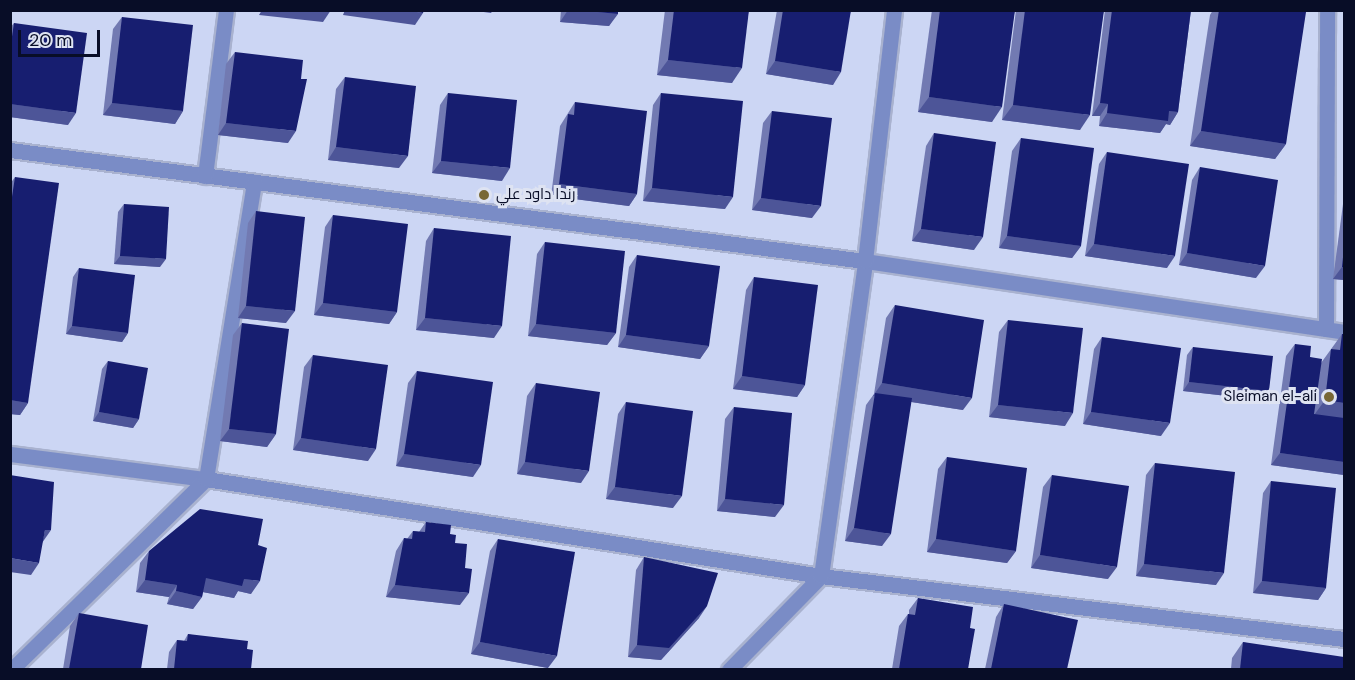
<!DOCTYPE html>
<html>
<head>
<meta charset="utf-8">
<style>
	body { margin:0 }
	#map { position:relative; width:1355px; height:680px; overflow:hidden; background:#ccd6f4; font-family:"DM Sans",Cairo,sans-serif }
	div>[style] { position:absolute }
	.roads { filter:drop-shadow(2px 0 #a9b2cf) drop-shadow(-2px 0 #a9b2cf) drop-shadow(0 2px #a9b2cf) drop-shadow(0 -2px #a9b2cf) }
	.minor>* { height:15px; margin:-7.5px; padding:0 7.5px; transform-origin:7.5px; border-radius:7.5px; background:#7a8cc6 }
	.wall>* { inset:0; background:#727ab2 }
	.shaded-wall>* { inset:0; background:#4d5598 }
	.building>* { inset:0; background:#171e70 }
	.dots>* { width:16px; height:16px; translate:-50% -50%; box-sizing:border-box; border:3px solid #dee3f2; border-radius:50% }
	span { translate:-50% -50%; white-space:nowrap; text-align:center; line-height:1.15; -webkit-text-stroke:6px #dee3f2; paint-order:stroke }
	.poi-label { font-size:15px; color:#080d27 }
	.left { translate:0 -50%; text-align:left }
	.right { translate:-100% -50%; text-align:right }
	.frame { position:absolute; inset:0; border:12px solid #080d27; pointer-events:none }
	.scale { position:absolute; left:18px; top:30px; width:82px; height:27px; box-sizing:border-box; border:3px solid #080d27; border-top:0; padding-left:8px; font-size:18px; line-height:21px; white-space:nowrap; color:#080d27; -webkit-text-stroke:4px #dee3f2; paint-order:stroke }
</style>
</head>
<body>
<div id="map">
	<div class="roads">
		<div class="minor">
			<i style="left:10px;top:150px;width:862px;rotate:7.4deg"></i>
			<i style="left:865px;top:261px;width:484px;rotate:8.4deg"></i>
			<i style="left:205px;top:176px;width:167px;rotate:-82.8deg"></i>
			<i style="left:1326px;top:329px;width:319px;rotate:-89.8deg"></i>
			<i style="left:10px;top:454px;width:198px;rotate:7.3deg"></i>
			<i style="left:206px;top:479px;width:623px;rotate:8.96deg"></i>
			<i style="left:821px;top:576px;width:527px;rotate:6.87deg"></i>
			<i style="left:11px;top:670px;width:273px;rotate:-44.4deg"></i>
			<i style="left:206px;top:479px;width:301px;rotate:-80.8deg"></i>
			<i style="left:729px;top:670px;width:132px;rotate:-45.6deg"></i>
			<i style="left:821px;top:576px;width:318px;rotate:-82deg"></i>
			<i style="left:865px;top:261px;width:253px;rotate:-83.4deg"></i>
		</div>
	</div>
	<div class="wall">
		<i style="clip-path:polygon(561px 10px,624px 10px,623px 12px,618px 12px,609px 26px,560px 22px)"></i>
		<i style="clip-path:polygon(665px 10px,749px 10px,732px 83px,657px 75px)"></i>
		<i style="clip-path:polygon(777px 10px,851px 10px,833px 85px,766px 74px)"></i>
		<i style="clip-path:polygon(932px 10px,1015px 10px,992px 122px,918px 112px)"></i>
		<i style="clip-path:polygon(1016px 10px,1104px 10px,1080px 130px,1002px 120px)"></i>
		<i style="clip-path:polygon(1105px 10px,1191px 10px,1178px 112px,1170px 125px,1166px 124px,1160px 133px,1099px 126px,1100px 116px,1092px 116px)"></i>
		<i style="clip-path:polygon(1213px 10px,1293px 10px,1286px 144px,1275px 159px,1190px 146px,1210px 15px)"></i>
		<i style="clip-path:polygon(122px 17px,183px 111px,175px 124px,103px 115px,113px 29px)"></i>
		<i style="clip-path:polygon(14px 23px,68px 125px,10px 117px,10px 28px)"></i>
		<i style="clip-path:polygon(235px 52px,288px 143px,218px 135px,226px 64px)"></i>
		<i style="clip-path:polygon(345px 77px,399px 168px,328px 160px,336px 89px)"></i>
		<i style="clip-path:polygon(448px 93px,502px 181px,432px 173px,440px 105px)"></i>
		<i style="clip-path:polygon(661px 93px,725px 209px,643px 201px,653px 105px)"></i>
		<i style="clip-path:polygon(575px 102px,637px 194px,629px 206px,551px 196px,560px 126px)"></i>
		<i style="clip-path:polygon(772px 111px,812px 218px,752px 210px,763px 123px)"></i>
		<i style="clip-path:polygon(934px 133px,974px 250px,912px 241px,926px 146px)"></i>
		<i style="clip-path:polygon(1021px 138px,1081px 246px,1072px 258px,999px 248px,1012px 151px)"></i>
		<i style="clip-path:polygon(1107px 152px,1167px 268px,1085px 256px,1099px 164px)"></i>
		<i style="clip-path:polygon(1200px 167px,1256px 278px,1179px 265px,1192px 180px)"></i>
		<i style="clip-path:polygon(15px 177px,28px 403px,20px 415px,10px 414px,10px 184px)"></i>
		<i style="clip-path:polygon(1344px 202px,1344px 280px,1333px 279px,1343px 204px)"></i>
		<i style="clip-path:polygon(124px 204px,160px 267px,114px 264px,118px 212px)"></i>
		<i style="clip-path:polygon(256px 211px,286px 323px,238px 318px,248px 223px)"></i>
		<i style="clip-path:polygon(333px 215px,397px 312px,389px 324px,314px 315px,325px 227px)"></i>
		<i style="clip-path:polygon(434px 228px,494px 338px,416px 330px,426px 241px)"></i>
		<i style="clip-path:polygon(545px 242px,616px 333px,607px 345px,528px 336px,537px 254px)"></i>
		<i style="clip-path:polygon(637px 255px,709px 346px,700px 359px,618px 347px,629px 267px)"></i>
		<i style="clip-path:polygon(79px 268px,128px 333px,122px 342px,66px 334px,73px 277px)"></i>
		<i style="clip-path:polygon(754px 277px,805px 385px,797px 397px,733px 389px,746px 290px)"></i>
		<i style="clip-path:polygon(895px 305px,963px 410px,911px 402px,882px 546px,845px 541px,866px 405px,874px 394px,886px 318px)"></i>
		<i style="clip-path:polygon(1008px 320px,1065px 426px,989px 417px,999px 332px)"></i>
		<i style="clip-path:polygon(242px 323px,276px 434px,267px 447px,220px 441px,233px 335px)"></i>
		<i style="clip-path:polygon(1342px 334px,1344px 334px,1344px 475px,1271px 465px,1286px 356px,1295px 344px,1310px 357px,1321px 363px)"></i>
		<i style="clip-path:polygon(1102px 337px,1161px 436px,1083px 424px,1094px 349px)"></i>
		<i style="clip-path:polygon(1193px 347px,1269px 391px,1263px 400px,1183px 391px,1187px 355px)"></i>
		<i style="clip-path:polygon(313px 355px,368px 461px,293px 450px,304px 367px)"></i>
		<i style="clip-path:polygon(108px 361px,139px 419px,133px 428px,93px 421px,102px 369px)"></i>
		<i style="clip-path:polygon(417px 371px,473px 477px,396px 466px,408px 383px)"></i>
		<i style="clip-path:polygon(536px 383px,581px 483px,517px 474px,527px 396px)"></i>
		<i style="clip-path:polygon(626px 402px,673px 508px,606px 499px,618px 414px)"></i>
		<i style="clip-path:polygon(734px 407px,775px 517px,717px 511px,725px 419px)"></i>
		<i style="clip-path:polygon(947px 457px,1016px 551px,1007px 563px,927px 552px,938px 469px)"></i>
		<i style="clip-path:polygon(1155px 463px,1216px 585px,1136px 576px,1146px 475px)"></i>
		<i style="clip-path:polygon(1052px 475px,1108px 579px,1031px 568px,1043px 487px)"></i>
		<i style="clip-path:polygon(1271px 481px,1326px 588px,1318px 600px,1253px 593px,1263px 493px)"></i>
		<i style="clip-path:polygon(426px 522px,450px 534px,455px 543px,460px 605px,386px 597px,396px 551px,404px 538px,407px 539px,413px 531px,419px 532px)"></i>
		<i style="clip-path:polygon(498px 539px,548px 668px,471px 654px,490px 551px)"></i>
		<i style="clip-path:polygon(258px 545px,251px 594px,238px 591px,234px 598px,203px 592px,202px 597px,193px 609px,167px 604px,169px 597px,136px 592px,140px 563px,149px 551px)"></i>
		<i style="clip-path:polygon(644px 557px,699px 618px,661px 660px,628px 657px,636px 570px)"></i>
		<i style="clip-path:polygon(918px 598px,970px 628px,968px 669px,892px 669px,899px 626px,908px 614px,909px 614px,909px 610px)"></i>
		<i style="clip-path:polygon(1004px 604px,1067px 669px,985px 669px,996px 617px)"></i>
		<i style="clip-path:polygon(79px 613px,141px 669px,63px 669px,70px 626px)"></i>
		<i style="clip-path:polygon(188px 634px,247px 649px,251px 669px,167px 669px,169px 652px,177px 640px,184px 641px)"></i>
		<i style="clip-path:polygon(1243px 642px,1344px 669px,1231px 669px,1232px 658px)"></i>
	</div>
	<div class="shaded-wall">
		<i style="clip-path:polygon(262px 10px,331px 10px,323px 22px,259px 15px)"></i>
		<i style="clip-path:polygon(345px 10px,405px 10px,423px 13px,415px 25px,343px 15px)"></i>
		<i style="clip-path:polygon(469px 10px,493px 10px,491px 13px)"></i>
		<i style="clip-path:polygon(568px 10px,577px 10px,618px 14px,609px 26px,560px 22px)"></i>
		<i style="clip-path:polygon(668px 60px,742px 68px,732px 83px,657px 75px)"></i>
		<i style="clip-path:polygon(775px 61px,841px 72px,833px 85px,766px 74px)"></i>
		<i style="clip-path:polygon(929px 97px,1002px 107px,992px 122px,918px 112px)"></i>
		<i style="clip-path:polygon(112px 103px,183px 111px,175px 124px,103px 115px)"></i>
		<i style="clip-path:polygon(1100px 103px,1108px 104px,1100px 116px,1092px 116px)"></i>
		<i style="clip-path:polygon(10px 104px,76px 113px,68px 125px,10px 117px)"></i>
		<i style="clip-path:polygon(1013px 105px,1090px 115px,1080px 130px,1002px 120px)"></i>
		<i style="clip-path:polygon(1169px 111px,1178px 112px,1170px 125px,1166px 124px,1160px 133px,1099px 126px,1107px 113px)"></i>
		<i style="clip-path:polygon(226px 123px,296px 131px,288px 143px,218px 135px)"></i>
		<i style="clip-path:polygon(1201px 131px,1286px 144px,1275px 159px,1190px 146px)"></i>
		<i style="clip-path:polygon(336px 147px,408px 156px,399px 168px,328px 160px)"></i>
		<i style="clip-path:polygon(441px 161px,510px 168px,502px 181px,432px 173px)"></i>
		<i style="clip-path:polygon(559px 184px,637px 194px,629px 206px,551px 196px)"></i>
		<i style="clip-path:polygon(652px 188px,733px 197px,725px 209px,643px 201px)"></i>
		<i style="clip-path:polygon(761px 198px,821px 206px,812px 218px,752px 210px)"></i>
		<i style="clip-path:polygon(921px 229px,983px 237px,974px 250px,912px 241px)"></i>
		<i style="clip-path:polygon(1007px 236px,1081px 246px,1072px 258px,999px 248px)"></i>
		<i style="clip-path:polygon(1094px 244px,1175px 256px,1167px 268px,1085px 256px)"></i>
		<i style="clip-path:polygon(1187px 253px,1265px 266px,1256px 278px,1179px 265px)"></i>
		<i style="clip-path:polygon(120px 256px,166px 259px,160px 267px,114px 264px)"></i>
		<i style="clip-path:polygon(1342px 267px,1344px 267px,1344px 280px,1333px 279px)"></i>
		<i style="clip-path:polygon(323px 303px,397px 312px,389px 324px,314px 315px)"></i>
		<i style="clip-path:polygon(246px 306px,295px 311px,286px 323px,238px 318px)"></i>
		<i style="clip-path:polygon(425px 318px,502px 326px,494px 338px,416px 330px)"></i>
		<i style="clip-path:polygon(536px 324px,616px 333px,607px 345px,528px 336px)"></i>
		<i style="clip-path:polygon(72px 326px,128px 333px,122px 342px,66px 334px)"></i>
		<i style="clip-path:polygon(626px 335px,709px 346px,700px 359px,618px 347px)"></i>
		<i style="clip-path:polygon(742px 376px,805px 385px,797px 397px,733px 389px)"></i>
		<i style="clip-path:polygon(1189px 382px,1269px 391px,1263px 400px,1183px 391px)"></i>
		<i style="clip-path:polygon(882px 383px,972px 398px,963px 410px,873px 396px)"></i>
		<i style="clip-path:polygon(10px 400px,28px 403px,20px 415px,10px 414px)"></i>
		<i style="clip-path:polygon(1325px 400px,1344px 403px,1344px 427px,1309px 422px)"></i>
		<i style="clip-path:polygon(998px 405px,1073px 413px,1065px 426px,989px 417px)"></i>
		<i style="clip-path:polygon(99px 412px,139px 419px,133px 428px,93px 421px)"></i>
		<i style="clip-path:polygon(1091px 412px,1170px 423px,1161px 436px,1083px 424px)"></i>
		<i style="clip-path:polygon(229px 429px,276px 434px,267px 447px,220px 441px)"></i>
		<i style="clip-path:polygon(301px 438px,376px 449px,368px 461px,293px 450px)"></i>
		<i style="clip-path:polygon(1280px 453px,1344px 462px,1344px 475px,1271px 465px)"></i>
		<i style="clip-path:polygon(404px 454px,481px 465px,473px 477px,396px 466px)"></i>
		<i style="clip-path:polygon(525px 462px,589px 471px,581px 483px,517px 474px)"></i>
		<i style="clip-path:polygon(615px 487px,682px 496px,673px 508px,606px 499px)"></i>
		<i style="clip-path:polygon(725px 499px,784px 505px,775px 517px,717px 511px)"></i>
		<i style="clip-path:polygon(854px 528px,891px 534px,882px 546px,845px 541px)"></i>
		<i style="clip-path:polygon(45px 530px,51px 530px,42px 543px)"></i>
		<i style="clip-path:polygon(936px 539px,1016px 551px,1007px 563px,927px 552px)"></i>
		<i style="clip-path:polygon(1040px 555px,1117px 567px,1108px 579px,1031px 568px)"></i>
		<i style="clip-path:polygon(10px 558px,39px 563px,31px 575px,10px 572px)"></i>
		<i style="clip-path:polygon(1144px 564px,1224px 573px,1216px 585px,1136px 576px)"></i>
		<i style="clip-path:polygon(206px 578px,244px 579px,260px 581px,251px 594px,238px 591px,234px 598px,197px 591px)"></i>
		<i style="clip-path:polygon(145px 580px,177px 585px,169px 597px,136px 592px)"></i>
		<i style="clip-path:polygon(1262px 581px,1326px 588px,1318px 600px,1253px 593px)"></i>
		<i style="clip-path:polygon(395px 585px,469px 593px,460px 605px,386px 597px)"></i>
		<i style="clip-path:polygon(176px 591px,202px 597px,193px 609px,167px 604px)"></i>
		<i style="clip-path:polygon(707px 606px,699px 618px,661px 660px,628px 657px,637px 645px)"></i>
		<i style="clip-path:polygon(480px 642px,557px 656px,548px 668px,471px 654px)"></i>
	</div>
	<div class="building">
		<i style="clip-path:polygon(405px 10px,424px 10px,423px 13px)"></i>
		<i style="clip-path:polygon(577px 10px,618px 10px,618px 14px)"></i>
		<i style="clip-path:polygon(674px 10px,749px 10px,742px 68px,668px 60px)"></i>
		<i style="clip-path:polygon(783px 10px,851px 10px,841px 72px,775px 61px)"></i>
		<i style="clip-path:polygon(940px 10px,1015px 10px,1002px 107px,929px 97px)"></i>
		<i style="clip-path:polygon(1025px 10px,1104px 10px,1090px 115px,1013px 105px)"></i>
		<i style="clip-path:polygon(1112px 10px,1191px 10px,1178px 112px,1169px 111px,1168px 121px,1107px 113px,1108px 104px,1100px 103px)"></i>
		<i style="clip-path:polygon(1219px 10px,1293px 10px,1306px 12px,1286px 144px,1201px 131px)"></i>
		<i style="clip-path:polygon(122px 17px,193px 25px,183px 111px,112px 103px)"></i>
		<i style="clip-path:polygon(14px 23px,87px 33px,76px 113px,10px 104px,10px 50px)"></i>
		<i style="clip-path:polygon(235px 52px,303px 60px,301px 79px,307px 79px,296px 131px,226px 123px)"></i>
		<i style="clip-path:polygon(345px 77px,416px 86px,408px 156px,336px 147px)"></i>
		<i style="clip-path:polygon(448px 93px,517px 100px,510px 168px,441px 161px)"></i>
		<i style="clip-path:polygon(661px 93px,743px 101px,733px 197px,652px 188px)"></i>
		<i style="clip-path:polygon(575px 102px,647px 111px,637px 194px,559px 184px,568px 114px,574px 115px)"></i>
		<i style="clip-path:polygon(772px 111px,832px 118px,821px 206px,761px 198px)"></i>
		<i style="clip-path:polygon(934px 133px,996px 142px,983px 237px,921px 229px)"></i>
		<i style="clip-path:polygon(1021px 138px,1094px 148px,1081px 246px,1007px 236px)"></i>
		<i style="clip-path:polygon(1107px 152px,1189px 164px,1175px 256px,1094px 244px)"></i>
		<i style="clip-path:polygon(1200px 167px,1278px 180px,1265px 266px,1187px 253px)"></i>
		<i style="clip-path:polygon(15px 177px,59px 183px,28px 403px,10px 400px,10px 210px)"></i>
		<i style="clip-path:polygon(124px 204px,169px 207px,166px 259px,120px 256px)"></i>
		<i style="clip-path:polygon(256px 211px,305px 217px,295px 311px,246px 306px)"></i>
		<i style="clip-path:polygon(333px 215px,408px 224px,397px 312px,323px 303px)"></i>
		<i style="clip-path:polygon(434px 228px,511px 236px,502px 326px,425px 318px)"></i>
		<i style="clip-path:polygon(545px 242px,625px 251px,616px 333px,536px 324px)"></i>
		<i style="clip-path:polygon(1344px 248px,1344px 267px,1342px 267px)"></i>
		<i style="clip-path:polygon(637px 255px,720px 266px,709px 346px,626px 335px)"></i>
		<i style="clip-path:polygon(79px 268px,135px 275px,128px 333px,72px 326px)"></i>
		<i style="clip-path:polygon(754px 277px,818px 285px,805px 385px,742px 376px)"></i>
		<i style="clip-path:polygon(895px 305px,984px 320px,972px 398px,882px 383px)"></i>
		<i style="clip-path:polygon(1008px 320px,1083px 328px,1073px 413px,998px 405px)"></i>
		<i style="clip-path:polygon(242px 323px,289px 329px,276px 434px,229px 429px)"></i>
		<i style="clip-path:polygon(1342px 334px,1344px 334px,1344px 403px,1325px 400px,1331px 349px,1340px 350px)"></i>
		<i style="clip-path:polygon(1102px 337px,1181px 348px,1170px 423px,1091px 412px)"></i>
		<i style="clip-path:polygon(1295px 344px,1311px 346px,1310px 357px,1322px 359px,1314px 414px,1344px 418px,1344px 462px,1280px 453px)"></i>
		<i style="clip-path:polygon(1193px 347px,1273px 356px,1269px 391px,1189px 382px)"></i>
		<i style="clip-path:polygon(313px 355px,388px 365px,376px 449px,301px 438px)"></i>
		<i style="clip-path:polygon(108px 361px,148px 368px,139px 419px,99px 412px)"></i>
		<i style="clip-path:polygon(417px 371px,493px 382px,481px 465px,404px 454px)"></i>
		<i style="clip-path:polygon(536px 383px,600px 392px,589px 471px,525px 462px)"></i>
		<i style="clip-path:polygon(875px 393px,912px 398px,891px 534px,854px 528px)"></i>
		<i style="clip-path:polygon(626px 402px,693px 411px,682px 496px,615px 487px)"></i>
		<i style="clip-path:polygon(734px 407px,792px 413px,784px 505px,725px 499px)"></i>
		<i style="clip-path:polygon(947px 457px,1027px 468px,1016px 551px,936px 539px)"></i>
		<i style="clip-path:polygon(1155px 463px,1235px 472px,1224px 573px,1144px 564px)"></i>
		<i style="clip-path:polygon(10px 475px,54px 482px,51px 530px,45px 530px,39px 563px,10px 558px)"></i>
		<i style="clip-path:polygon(1052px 475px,1129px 486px,1117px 567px,1040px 555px)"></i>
		<i style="clip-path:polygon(1271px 481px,1336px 488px,1326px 588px,1262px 581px)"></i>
		<i style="clip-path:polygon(200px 509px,263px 519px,258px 545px,267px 548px,260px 581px,244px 579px,242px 586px,206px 578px,202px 597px,176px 591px,177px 585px,145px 580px,149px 551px)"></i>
		<i style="clip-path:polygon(426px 522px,451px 525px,450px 534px,456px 535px,455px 543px,467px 544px,465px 568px,472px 569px,469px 593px,395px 585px,404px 538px,412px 539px,413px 531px,425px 532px)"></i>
		<i style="clip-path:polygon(498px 539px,575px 552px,557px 656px,480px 642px)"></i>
		<i style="clip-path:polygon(644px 557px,718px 573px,707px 606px,669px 648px,637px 645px)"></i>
		<i style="clip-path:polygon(918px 598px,973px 607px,970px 628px,975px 629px,968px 669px,899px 669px,908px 614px,915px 615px)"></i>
		<i style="clip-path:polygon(1004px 604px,1078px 620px,1067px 669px,991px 669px)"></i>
		<i style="clip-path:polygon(79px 613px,148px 625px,141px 669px,69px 669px)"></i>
		<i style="clip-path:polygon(188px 634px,248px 641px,247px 649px,253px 650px,251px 669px,174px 669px,177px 640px,187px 641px)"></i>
		<i style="clip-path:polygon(1243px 642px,1344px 657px,1344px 669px,1240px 669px)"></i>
	</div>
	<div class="dots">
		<i style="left:484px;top:195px;background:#786735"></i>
		<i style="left:1329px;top:397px;background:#786735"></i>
	</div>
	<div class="poi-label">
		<span class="left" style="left:496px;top:195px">رندا داود علي</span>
		<span class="right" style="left:1317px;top:397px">Sleiman el-ali</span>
	</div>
	<div class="frame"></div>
	<div class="scale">20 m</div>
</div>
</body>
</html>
